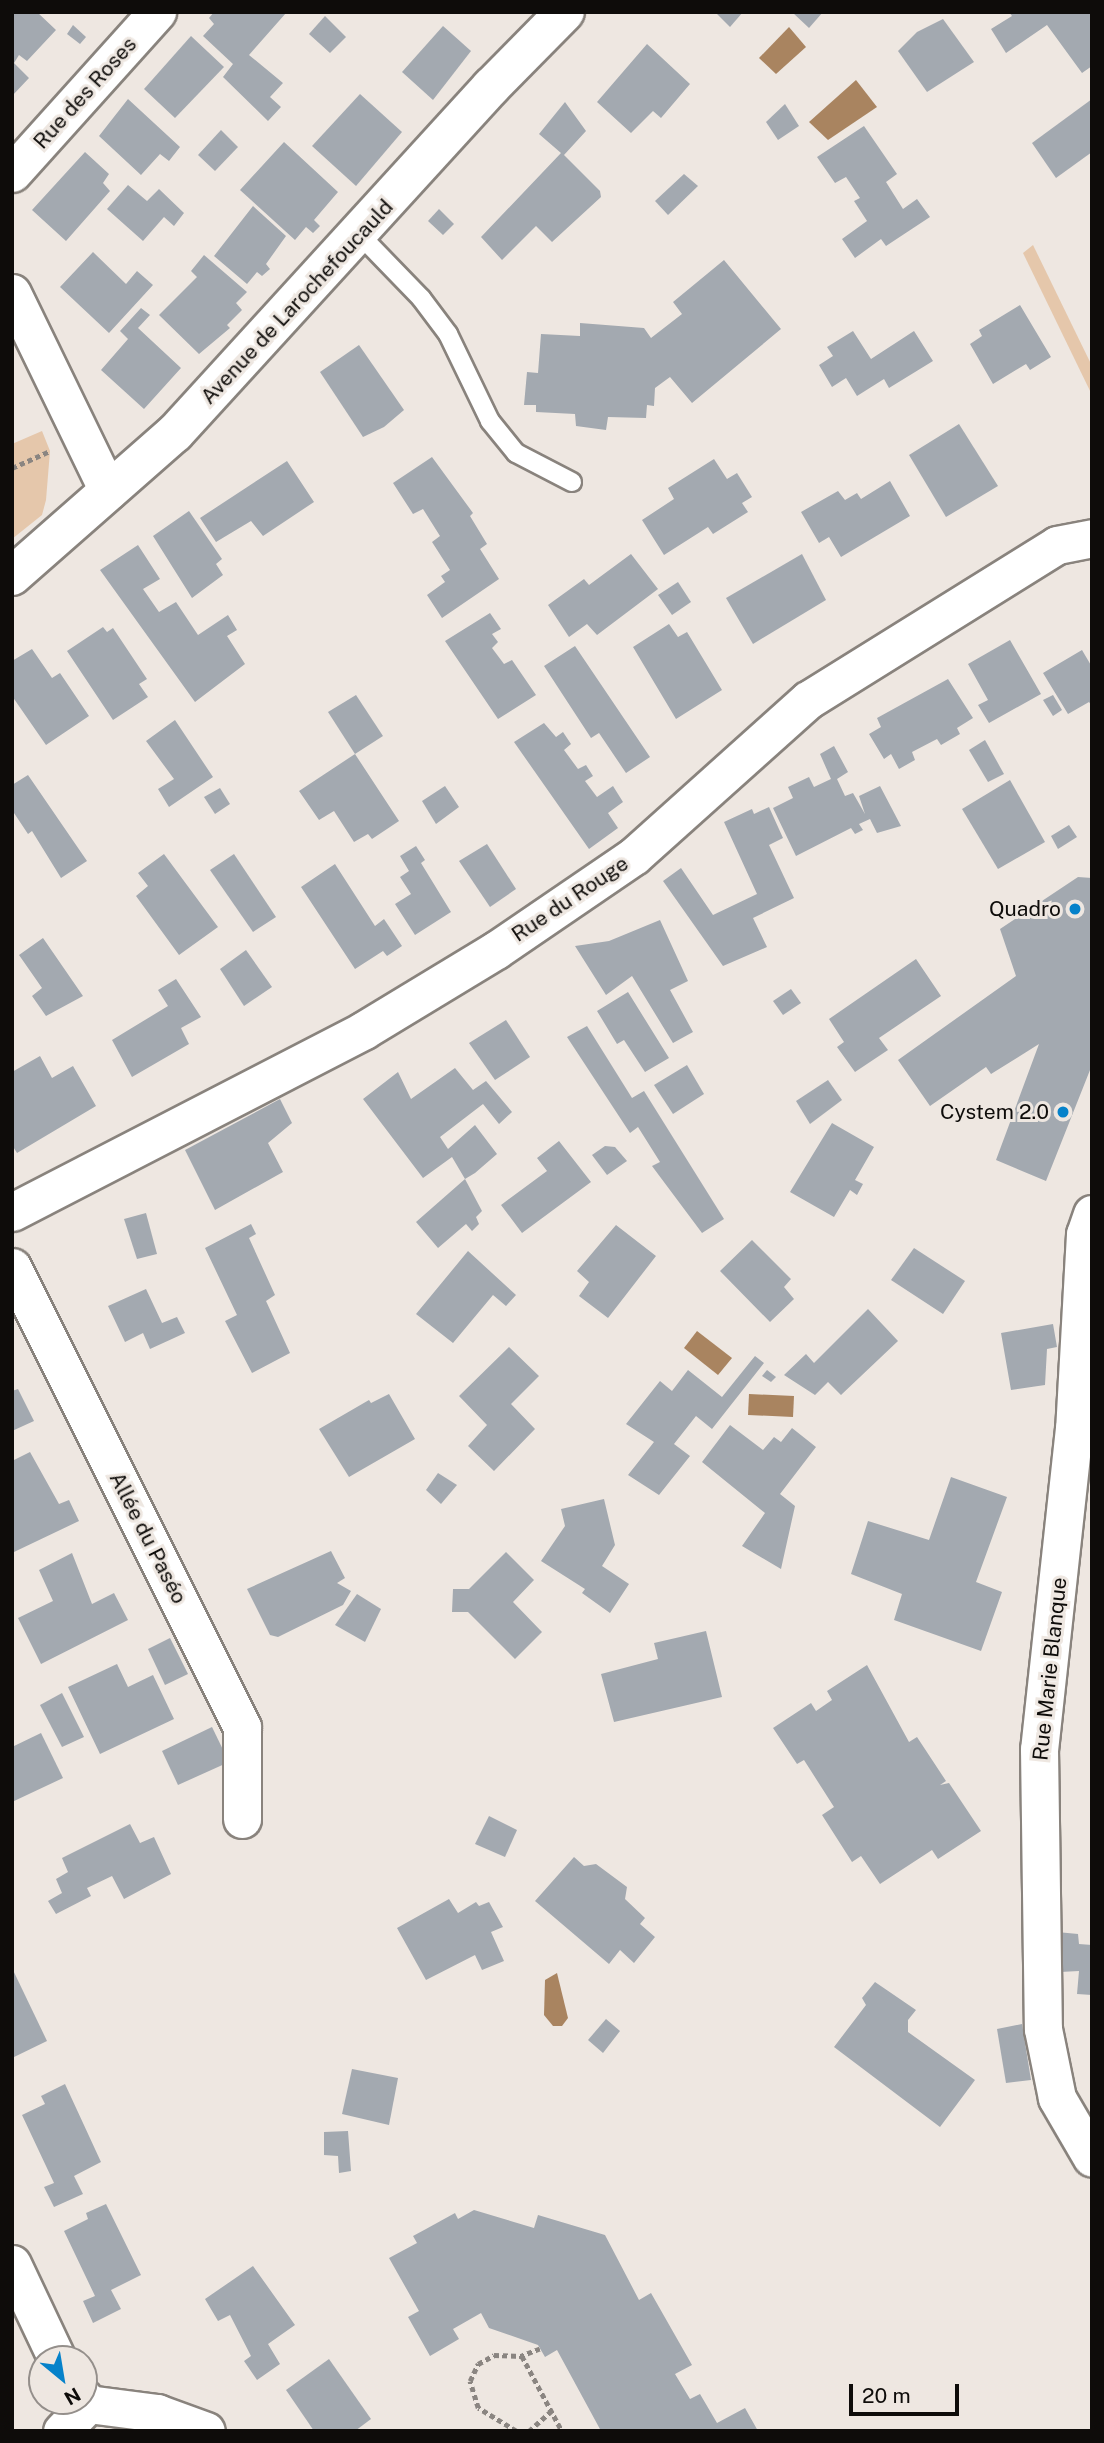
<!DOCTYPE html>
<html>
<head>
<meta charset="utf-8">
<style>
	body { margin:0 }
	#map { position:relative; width:1104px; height:2443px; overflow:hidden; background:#eee7e1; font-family:"Public Sans",sans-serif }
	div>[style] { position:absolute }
	.green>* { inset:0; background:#e5c7ab }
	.water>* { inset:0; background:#a98460 }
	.building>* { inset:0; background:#a3a9b0 }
	.path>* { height:4.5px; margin-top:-2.25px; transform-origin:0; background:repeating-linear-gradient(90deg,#8a8581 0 5px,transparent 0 8.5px) }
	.roads { filter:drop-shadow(2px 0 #89837d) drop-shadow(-2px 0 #89837d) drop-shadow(0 2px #89837d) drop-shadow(0 -2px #89837d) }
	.lane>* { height:18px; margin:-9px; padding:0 9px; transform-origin:9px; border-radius:9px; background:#fff }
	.street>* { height:37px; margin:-18.5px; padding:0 18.5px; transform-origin:18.5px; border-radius:18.5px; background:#fff }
	.secondary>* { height:38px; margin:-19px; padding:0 19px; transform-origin:19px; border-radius:19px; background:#fff }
	.dots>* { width:19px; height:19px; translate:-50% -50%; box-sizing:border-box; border:4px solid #eee7e1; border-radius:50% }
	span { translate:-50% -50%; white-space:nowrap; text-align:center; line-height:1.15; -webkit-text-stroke:6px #eee7e1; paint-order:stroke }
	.street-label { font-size:21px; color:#0e0c0a }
	.poi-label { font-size:21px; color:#0e0c0a }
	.right { translate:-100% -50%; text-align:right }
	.frame { position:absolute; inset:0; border:14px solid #0e0c0a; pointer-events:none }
	.north { position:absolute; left:28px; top:2345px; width:70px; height:70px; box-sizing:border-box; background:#eee7e1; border:2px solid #948f8b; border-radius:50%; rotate:150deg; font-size:19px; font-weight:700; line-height:28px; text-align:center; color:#0e0c0a }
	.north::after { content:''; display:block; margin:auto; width:24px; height:32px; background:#0682ca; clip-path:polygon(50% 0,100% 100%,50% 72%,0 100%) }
	.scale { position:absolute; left:849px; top:2384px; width:110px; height:32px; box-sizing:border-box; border:4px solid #0e0c0a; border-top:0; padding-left:9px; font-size:21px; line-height:24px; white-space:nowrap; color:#0e0c0a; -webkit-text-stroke:5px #eee7e1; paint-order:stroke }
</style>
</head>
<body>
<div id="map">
	<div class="green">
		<i style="clip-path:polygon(1033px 245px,1092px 366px,1092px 395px,1023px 253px)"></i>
		<i style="clip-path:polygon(42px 431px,50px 451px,46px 500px,42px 515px,12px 539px,12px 444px)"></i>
	</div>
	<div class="water">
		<i style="clip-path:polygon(789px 27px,806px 47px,776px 74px,759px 58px)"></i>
		<i style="clip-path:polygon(856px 80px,877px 107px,828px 140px,809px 122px)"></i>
		<i style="clip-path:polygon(697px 1331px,732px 1358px,718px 1375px,684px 1348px)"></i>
		<i style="clip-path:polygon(749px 1394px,794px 1396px,793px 1417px,748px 1415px)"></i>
		<i style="clip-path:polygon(557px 1973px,568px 2018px,562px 2026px,553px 2026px,544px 2015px,545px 1980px)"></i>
	</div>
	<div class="building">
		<i style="clip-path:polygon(12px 12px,37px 12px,56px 30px,27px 61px,19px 55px,14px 63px,29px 78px,12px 96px)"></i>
		<i style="clip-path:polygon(214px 12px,286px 13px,249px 55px,283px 83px,270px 97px,281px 107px,268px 121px,223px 77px,233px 64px,203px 36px,214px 24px,209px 18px)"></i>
		<i style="clip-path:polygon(715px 12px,743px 12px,730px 27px)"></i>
		<i style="clip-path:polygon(792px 12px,823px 12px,809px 28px)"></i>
		<i style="clip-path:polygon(1009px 12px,1092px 12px,1092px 66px,1082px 73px,1047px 25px,1006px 53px,991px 29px,1012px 16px)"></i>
		<i style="clip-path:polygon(325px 16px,346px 37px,330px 53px,309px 34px)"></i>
		<i style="clip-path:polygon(943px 19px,974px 62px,927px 92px,898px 51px,917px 32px)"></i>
		<i style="clip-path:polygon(73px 25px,86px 37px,80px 44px,67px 34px)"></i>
		<i style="clip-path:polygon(443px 26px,471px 51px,433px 100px,402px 72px)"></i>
		<i style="clip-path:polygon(191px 36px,224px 67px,175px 118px,144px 89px)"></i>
		<i style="clip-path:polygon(647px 44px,690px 84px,661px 118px,653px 111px,631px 133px,597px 102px)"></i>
		<i style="clip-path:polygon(360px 94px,402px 132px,356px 186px,312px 146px)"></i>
		<i style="clip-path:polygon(128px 99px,180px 147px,169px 161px,160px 154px,141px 175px,99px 136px)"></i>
		<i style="clip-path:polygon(1092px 99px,1092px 152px,1056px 178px,1032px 143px)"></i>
		<i style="clip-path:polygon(565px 102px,586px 131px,564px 155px,600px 191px,601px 197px,552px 242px,536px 226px,502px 260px,481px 237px,561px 153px,539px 134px)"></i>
		<i style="clip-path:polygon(785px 104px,799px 126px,778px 140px,766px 122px)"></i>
		<i style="clip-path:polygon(864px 126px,897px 174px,886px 182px,903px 209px,917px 199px,930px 217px,886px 246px,881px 239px,855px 258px,842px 239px,867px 221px,854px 201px,860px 198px,846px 177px,835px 183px,817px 157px)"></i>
		<i style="clip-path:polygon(221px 130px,238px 147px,215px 171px,198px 155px)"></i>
		<i style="clip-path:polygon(284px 142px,338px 192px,314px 220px,320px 226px,313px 233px,306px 227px,295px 240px,240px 190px)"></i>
		<i style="clip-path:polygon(85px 152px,109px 174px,103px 183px,110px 191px,66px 241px,32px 210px)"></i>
		<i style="clip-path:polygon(684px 174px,698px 186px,668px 215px,655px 201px)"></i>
		<i style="clip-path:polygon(128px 185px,147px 201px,159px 189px,184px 213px,174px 226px,164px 217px,143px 241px,107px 209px)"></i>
		<i style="clip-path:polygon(253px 206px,286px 236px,266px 264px,270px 269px,262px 276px,257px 272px,247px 284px,214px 256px)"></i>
		<i style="clip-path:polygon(439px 209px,454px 224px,443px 235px,428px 221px)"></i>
		<i style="clip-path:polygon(93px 252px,126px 284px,137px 271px,153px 285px,109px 333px,60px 287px)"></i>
		<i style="clip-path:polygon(204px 255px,247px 292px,236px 303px,242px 310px,227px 325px,230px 328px,199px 354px,159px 315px,197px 277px,191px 271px)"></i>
		<i style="clip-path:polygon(724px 260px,781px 329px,692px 403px,670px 377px,655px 388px,654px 406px,647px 405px,646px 418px,608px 417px,606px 430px,576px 426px,575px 414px,536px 412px,536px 405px,524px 405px,527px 372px,538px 373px,541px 334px,580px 336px,580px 323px,644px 328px,651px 338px,682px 314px,673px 302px)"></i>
		<i style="clip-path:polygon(1020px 305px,1051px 357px,1030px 370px,1026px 364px,993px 384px,970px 344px,982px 336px,979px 330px)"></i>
		<i style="clip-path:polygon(141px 308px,150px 315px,138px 328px,181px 368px,144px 409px,101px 370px,128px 339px,120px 331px)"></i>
		<i style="clip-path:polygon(853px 331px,871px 359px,914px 331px,933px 361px,889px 388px,884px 379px,857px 396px,846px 378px,832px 387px,819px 365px,833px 356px,827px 347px)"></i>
		<i style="clip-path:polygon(359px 345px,404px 410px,384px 427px,363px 437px,320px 372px)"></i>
		<i style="clip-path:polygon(959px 424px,998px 486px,946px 517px,909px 455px)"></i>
		<i style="clip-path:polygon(432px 457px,473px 513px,470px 516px,487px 544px,480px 549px,499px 579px,442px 618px,427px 595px,445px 582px,441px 576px,450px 570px,432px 542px,440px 536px,423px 509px,413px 514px,393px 483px)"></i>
		<i style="clip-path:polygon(714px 459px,727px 479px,737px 473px,752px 497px,742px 503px,748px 512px,713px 534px,708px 527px,664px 555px,642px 520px,674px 499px,668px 488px)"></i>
		<i style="clip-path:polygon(287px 461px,314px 502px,263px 536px,251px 521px,216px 542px,200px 518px)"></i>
		<i style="clip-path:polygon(890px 481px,910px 516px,841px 557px,829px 537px,819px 543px,801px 512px,838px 491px,845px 500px,857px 493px,861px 499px)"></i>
		<i style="clip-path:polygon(189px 511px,222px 559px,216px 564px,223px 575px,192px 598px,153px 536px)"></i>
		<i style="clip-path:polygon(138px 545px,160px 579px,143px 589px,159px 612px,176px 602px,198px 635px,228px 615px,237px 630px,227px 636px,245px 664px,195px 702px,100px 570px)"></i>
		<i style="clip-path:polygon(631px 554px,658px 589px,597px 635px,587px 624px,569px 637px,548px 605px,584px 579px,589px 585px)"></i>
		<i style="clip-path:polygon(802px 554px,826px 600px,753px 644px,726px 598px)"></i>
		<i style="clip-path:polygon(678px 582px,691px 602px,672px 615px,658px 595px)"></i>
		<i style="clip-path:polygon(490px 613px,501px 629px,492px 634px,498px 642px,492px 648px,504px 664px,512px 660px,536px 695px,498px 719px,445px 641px)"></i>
		<i style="clip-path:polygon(669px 624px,678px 637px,687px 632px,722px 690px,676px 719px,633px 647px)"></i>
		<i style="clip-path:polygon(103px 627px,107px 632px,113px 628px,147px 679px,139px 684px,148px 697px,113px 720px,67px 651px)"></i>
		<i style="clip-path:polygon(1010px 640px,1041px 694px,989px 723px,978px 705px,988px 700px,968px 664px)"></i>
		<i style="clip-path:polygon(575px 646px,650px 757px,626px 773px,599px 733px,591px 738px,544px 666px)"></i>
		<i style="clip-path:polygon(32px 649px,52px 678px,60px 673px,89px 716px,46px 745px,12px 696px,12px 661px)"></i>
		<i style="clip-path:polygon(1082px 650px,1092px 667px,1092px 706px,1089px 702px,1068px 714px,1043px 673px)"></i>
		<i style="clip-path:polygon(948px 679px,973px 718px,957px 728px,960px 734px,941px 745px,937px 739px,912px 752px,915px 760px,899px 769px,891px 754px,884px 759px,869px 734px,881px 727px,877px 718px)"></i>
		<i style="clip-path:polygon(356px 695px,383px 736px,355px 754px,328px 712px)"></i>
		<i style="clip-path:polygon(1053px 695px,1062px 710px,1053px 716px,1043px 700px)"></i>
		<i style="clip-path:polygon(175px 720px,213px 777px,169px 807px,158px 789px,174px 779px,146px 741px)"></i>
		<i style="clip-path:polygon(544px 723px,556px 737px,563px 732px,571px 744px,564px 750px,578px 769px,586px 765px,593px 776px,585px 781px,597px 797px,613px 786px,623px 802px,608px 813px,618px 828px,589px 849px,514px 742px)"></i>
		<i style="clip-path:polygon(985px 740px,1004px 774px,988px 782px,969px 750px)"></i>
		<i style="clip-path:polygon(834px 746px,848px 772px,837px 779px,845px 796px,853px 793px,865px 814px,859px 796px,880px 786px,901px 826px,877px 833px,870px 819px,859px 824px,863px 830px,855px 834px,851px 828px,796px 856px,773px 808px,793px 798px,788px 787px,809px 777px,814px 787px,831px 779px,820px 754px)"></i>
		<i style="clip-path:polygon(355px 754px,399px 821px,372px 839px,368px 834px,354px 842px,334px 811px,319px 820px,299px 791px)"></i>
		<i style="clip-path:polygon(28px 775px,87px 861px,61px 878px,32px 831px,28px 834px,12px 810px,12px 785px)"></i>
		<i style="clip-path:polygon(1010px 780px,1045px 842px,998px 869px,962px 809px)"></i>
		<i style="clip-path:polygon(445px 786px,459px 807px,436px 824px,422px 801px)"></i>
		<i style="clip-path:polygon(220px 788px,230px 804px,215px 814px,204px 797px)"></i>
		<i style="clip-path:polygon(769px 807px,783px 838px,769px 845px,794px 898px,753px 918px,767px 947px,723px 966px,663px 881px,681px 868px,713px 915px,757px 894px,724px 822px,752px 809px,754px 814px)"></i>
		<i style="clip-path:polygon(1069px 825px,1077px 837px,1058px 849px,1051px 836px)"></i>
		<i style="clip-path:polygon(487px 844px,516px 889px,490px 907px,459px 861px)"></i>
		<i style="clip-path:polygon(416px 846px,425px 860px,421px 863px,451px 912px,415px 935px,395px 904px,411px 894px,400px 877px,409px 871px,400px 856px)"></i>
		<i style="clip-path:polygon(164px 854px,218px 927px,179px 955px,136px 896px,148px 886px,138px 873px)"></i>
		<i style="clip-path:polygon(234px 854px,276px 917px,253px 932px,210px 870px)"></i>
		<i style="clip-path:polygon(335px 864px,375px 926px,384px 919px,402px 946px,387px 956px,383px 951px,355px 969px,301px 887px)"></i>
		<i style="clip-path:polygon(1078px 877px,1092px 878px,1092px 1065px,1046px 1181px,996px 1160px,1039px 1044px,991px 1074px,986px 1067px,930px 1106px,898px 1060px,1016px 976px,1000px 929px)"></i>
		<i style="clip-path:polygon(660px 920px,688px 981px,670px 990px,693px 1032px,673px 1043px,632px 976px,606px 995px,575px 946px,609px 941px)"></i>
		<i style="clip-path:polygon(43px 938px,83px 996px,46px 1016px,32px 996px,42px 988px,19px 955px)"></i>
		<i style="clip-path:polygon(246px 950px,272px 987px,244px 1006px,220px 969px)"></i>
		<i style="clip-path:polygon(916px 959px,941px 996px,879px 1038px,888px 1050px,855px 1072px,837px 1047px,844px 1042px,829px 1019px)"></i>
		<i style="clip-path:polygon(176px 979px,201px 1017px,181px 1028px,189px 1044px,132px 1077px,112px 1040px,168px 1006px,158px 990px)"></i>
		<i style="clip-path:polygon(791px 989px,801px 1003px,783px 1015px,773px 1001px)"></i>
		<i style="clip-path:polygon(628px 992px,669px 1058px,645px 1072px,624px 1040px,617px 1044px,597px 1011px)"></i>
		<i style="clip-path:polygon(506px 1020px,530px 1057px,495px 1080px,469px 1043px)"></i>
		<i style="clip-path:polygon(587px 1026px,632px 1098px,644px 1091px,724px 1219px,702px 1233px,652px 1166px,660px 1162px,638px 1127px,630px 1133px,567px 1037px)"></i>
		<i style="clip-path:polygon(40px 1056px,52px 1078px,73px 1066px,96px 1106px,17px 1153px,12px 1145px,12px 1072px)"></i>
		<i style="clip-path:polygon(687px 1065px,704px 1094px,673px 1114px,654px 1085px)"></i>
		<i style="clip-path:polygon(455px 1068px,473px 1090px,486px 1081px,512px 1112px,499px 1124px,483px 1104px,440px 1137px,448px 1149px,475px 1125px,497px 1154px,475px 1173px,465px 1179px,452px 1157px,423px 1178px,363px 1099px,398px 1072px,411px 1099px)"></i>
		<i style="clip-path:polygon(828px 1080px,842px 1100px,810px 1124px,796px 1101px)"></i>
		<i style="clip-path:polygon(280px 1099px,292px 1123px,268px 1143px,283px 1172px,215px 1210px,185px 1150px)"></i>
		<i style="clip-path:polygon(832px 1123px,874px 1147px,855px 1180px,863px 1184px,857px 1195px,850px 1190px,834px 1217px,790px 1192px)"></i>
		<i style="clip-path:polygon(559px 1141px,591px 1182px,522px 1233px,501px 1205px,547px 1171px,537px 1158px)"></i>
		<i style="clip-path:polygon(605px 1146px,615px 1147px,627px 1161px,607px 1175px,592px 1155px)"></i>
		<i style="clip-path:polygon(465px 1179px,482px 1211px,476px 1217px,479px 1224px,472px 1231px,466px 1224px,438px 1248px,416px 1222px)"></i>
		<i style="clip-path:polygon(146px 1213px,157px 1254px,137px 1259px,124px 1219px)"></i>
		<i style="clip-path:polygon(251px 1224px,256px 1234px,249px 1238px,275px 1295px,266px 1301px,290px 1353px,252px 1373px,225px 1321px,237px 1315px,205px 1248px)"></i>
		<i style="clip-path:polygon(616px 1225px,656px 1256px,608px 1318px,579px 1296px,589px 1282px,577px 1271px)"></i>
		<i style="clip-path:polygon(752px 1240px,791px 1279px,784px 1287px,794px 1299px,770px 1322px,720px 1271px)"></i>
		<i style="clip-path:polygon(914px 1248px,965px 1281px,943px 1314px,891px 1280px)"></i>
		<i style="clip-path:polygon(468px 1251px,516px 1295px,506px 1306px,493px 1295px,453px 1343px,416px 1314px)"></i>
		<i style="clip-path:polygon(146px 1289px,162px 1323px,177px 1317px,185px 1333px,150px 1349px,143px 1333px,125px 1342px,108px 1306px)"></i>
		<i style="clip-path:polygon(868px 1309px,898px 1341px,841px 1395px,828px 1382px,815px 1395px,784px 1375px,806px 1354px,814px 1363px)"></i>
		<i style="clip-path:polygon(1053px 1324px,1057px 1347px,1047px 1349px,1045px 1385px,1011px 1390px,1001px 1333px)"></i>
		<i style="clip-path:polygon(509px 1347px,539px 1376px,511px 1404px,535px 1429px,494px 1471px,468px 1446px,487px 1425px,459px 1396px)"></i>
		<i style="clip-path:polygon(755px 1356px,764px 1363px,712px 1429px,696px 1416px,674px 1444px,690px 1456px,659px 1495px,628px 1475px,654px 1442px,626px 1424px,660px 1381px,672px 1391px,688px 1370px,722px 1397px)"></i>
		<i style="clip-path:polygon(767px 1370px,776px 1377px,771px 1382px,762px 1376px)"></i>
		<i style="clip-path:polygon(18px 1389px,34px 1421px,12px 1431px,12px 1391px)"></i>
		<i style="clip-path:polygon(389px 1394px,415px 1439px,349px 1477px,319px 1429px,369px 1400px,371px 1403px)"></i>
		<i style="clip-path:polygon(730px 1425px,763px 1450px,774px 1437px,781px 1442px,792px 1428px,816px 1447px,780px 1494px,795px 1506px,781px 1569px,742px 1546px,765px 1513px,702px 1462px)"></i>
		<i style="clip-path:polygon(30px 1452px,59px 1504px,69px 1500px,79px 1521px,14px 1552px,12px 1461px)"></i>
		<i style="clip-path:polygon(438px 1473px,457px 1485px,441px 1504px,426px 1490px)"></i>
		<i style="clip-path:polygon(951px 1477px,1007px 1497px,976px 1582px,1002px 1592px,981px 1651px,894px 1620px,902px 1594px,851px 1574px,868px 1521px,929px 1540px)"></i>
		<i style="clip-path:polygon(604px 1499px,615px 1545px,602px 1566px,629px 1584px,610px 1613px,582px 1593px,585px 1589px,541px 1561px,565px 1526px,561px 1509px)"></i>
		<i style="clip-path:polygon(331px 1551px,345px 1578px,337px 1583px,351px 1591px,343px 1605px,278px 1637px,270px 1635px,247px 1589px)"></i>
		<i style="clip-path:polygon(506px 1552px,534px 1580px,513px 1602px,542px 1632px,515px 1659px,468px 1612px,452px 1612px,453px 1589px,469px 1589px)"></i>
		<i style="clip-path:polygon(72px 1553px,92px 1604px,114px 1593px,128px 1620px,41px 1664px,18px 1618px,53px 1601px,39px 1570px)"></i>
		<i style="clip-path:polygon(357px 1594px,381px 1609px,365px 1642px,335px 1625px)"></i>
		<i style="clip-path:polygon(706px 1631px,722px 1697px,614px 1722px,601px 1674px,658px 1659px,654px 1643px)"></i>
		<i style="clip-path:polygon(170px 1638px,188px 1674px,165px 1685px,148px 1649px)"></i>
		<i style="clip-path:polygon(117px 1664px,128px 1687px,153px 1675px,174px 1719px,100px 1754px,68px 1687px)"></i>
		<i style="clip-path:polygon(867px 1665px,909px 1742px,917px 1737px,946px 1781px,940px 1785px,949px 1783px,981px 1831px,938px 1859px,932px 1850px,880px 1884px,861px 1856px,852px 1862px,822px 1815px,834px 1807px,804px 1760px,797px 1764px,773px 1728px,811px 1703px,816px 1711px,832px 1700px,827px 1691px)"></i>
		<i style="clip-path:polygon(62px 1693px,84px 1737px,62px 1747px,40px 1705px)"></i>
		<i style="clip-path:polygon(212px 1727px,229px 1762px,178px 1785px,162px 1751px)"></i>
		<i style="clip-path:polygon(41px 1733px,63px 1778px,12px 1802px,12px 1747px)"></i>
		<i style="clip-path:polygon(489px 1816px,517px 1830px,505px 1857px,475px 1844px)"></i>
		<i style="clip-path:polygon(130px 1824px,140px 1843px,154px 1837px,171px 1874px,124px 1899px,112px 1876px,87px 1888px,91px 1896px,56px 1914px,48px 1901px,62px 1893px,56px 1879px,68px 1872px,62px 1858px)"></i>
		<i style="clip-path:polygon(574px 1857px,584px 1866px,596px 1864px,627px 1887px,625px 1899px,645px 1918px,640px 1924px,655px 1937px,634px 1963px,620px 1950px,609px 1964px,535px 1901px)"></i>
		<i style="clip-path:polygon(449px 1899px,458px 1913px,476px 1902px,479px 1906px,489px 1902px,503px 1927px,491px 1932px,504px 1961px,482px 1970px,475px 1955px,426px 1980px,397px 1928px)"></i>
		<i style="clip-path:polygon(1057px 1932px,1078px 1934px,1079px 1944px,1092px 1945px,1092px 1995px,1077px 1994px,1079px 1971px,1060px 1972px)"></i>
		<i style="clip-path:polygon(12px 1968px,47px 2041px,12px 2058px)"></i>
		<i style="clip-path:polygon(875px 1982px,916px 2010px,908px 2020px,908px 2032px,975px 2080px,940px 2127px,834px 2047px,866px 2005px,862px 1998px)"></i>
		<i style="clip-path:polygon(606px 2019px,620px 2031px,603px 2053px,588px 2040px)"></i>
		<i style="clip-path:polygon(1022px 2024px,1031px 2080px,1006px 2083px,997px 2029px)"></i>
		<i style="clip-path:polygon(352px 2069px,398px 2078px,389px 2125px,342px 2114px)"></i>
		<i style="clip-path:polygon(65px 2084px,101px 2162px,74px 2176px,83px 2194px,54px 2207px,44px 2187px,54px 2183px,22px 2115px,45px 2104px,41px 2096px)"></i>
		<i style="clip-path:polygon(348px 2131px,351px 2171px,339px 2173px,338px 2156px,324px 2155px,324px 2132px)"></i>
		<i style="clip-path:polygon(106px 2204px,141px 2275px,111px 2290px,121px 2309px,93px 2323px,83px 2301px,95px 2296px,64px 2231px,88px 2219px,86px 2213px)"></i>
		<i style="clip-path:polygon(474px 2210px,534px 2228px,538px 2215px,605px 2235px,639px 2300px,651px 2293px,692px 2365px,675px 2374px,690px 2399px,700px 2394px,717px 2423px,745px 2408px,758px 2431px,601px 2431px,557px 2350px,545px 2357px,538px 2345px,489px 2328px,481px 2313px,453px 2329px,459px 2339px,430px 2356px,408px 2317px,419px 2311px,389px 2258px,417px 2243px,413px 2236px,426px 2229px,455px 2213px,458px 2219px)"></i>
		<i style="clip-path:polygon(253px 2266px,295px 2325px,268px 2344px,280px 2364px,257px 2380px,244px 2361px,251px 2356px,230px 2315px,218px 2321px,205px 2299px)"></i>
		<i style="clip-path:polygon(329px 2359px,371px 2419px,355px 2431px,314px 2431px,286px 2390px)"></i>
	</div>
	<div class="path">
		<i style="left:12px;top:468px;width:42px;rotate:-24.1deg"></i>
		<i style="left:540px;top:2349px;width:19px;rotate:159deg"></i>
		<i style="left:522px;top:2356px;width:85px;rotate:61.9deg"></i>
		<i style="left:516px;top:2431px;width:44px;rotate:-148.8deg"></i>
		<i style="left:478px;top:2408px;width:28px;rotate:-107deg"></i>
		<i style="left:470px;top:2381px;width:19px;rotate:-65deg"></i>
		<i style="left:478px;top:2364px;width:18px;rotate:-29deg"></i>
		<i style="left:494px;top:2355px;width:28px;rotate:2deg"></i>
		<i style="left:529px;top:2431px;width:30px;rotate:-42deg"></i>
	</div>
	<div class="roads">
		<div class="lane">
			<i style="left:360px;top:235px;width:88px;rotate:45.9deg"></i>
			<i style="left:421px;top:298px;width:45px;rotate:53.1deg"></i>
			<i style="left:448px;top:334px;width:97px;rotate:64.2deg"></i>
			<i style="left:490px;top:421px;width:41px;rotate:50.9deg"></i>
			<i style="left:516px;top:453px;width:63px;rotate:27.4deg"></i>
		</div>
		<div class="street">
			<i style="left:12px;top:173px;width:217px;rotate:-48deg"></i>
			<i style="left:12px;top:293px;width:220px;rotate:64.1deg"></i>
			<i style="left:12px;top:1212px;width:396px;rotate:-27.3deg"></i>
			<i style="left:364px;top:1030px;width:154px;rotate:-31.2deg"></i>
			<i style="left:496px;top:950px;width:167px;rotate:-34.3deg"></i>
			<i style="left:634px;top:856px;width:234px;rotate:-41.9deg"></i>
			<i style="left:808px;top:700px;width:293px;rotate:-31.9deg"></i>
			<i style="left:1057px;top:545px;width:36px;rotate:-11deg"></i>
			<i style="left:1092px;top:1214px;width:21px;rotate:109deg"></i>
			<i style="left:1085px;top:1234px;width:194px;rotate:93.2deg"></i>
			<i style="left:1074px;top:1428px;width:323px;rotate:96.2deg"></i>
			<i style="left:1039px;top:1749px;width:280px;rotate:89.2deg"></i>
			<i style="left:1043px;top:2029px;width:70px;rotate:78.5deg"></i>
			<i style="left:1057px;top:2098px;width:69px;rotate:59.7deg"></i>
			<i style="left:12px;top:1267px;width:514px;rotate:63.43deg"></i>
			<i style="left:242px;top:1727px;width:92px;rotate:90deg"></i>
			<i style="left:12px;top:2264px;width:105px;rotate:64.7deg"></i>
			<i style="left:84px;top:2398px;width:7px;rotate:56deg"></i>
			<i style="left:88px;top:2404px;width:70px;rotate:7.4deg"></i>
			<i style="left:157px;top:2413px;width:52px;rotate:20.2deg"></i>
			<i style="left:62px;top:2431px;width:37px;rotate:-46deg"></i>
		</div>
		<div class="secondary">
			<i style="left:12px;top:576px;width:217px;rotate:-41.3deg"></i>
			<i style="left:175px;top:433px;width:469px;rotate:-47.6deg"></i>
			<i style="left:491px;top:87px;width:105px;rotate:-45.4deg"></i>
		</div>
	</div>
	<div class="dots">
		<i style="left:1075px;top:909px;background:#0682ca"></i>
		<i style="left:1063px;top:1112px;background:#0682ca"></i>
	</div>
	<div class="street-label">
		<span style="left:85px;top:93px;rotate:-48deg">Rue des Roses</span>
		<span style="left:297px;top:302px;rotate:-47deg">Avenue de Larochefoucauld</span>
		<span style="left:570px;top:899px;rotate:-34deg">Rue du Rouge</span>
		<span style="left:148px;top:1538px;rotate:63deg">Allée du Paséo</span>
		<span style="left:1050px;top:1669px;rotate:-84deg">Rue Marie Blanque</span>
	</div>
	<div class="poi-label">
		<span class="right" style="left:1061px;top:909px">Quadro</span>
		<span class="right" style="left:1049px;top:1112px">Cystem 2.0</span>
	</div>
	<div class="frame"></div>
	<div class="north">N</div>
	<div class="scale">20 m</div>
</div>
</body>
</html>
